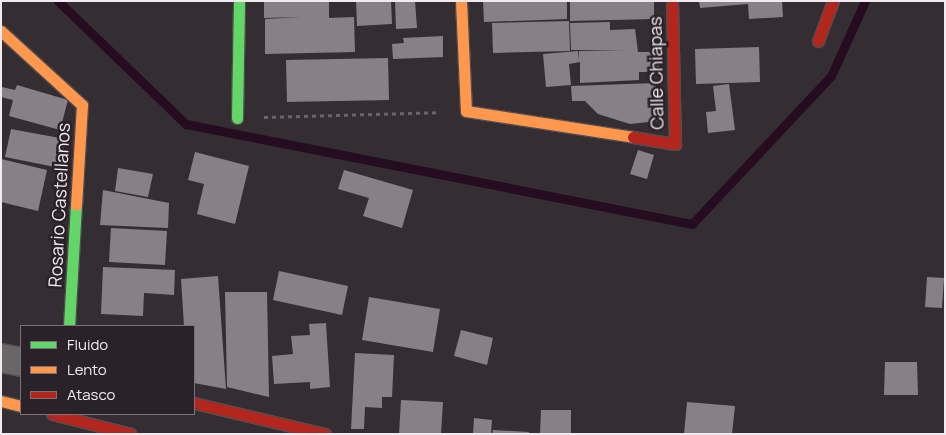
<!DOCTYPE html>
<html>
<head>
<meta charset="utf-8">
<style>
	body { margin:0 }
	#map { position:relative; width:946px; height:435px; overflow:hidden; background:#342e32; font-family:Manrope,sans-serif }
	div>[style] { position:absolute }
	.stream>* { height:9px; margin:-4.5px; padding:0 4.5px; transform-origin:4.5px; border-radius:4.5px; background:#250c21 }
	.building>* { inset:0; background:#897f87 }
	.path>* { height:3px; margin-top:-1.5px; transform-origin:0; background:repeating-linear-gradient(90deg,#6a6668 0 4px,transparent 0 8px) }
	.roads { filter:drop-shadow(1px 0 #514d50) drop-shadow(-1px 0 #514d50) drop-shadow(0 1px #514d50) drop-shadow(0 -1px #514d50) }
	.street>* { height:28px; margin:-14px; padding:0 14px; transform-origin:14px; border-radius:14px; background:#696668 }
	.fast>* { height:11px; margin:-5.5px; padding:0 5.5px; transform-origin:5.5px; border-radius:5.5px; background:#63d668 }
	.slow>* { height:11px; margin:-5.5px; padding:0 5.5px; transform-origin:5.5px; border-radius:5.5px; background:#ff974d }
	.jam>* { height:11px; margin:-5.5px; padding:0 5.5px; transform-origin:5.5px; border-radius:5.5px; background:#b3261e }
	span { translate:-50% -50%; white-space:nowrap; text-align:center; line-height:1.15; -webkit-text-stroke:5px #2b2229; paint-order:stroke }
	.street-label { font-size:18px; color:#f1eaef }
	.frame { position:absolute; inset:0; border:2px solid #f1eaef; pointer-events:none }
	.legend { position:absolute; left:20px; top:325px; width:175px; height:90px; box-sizing:border-box; background:#2b2229; border:1px solid #7a7278; margin:0; padding:6px 9px; list-style:none; font-size:15px; color:#f1eaef }
	.legend li { display:flex; align-items:center; gap:10px; height:25px }
	.legend b { width:25px; border:1px solid #7a7278 }
</style>
</head>
<body>
<div id="map">
	<div class="stream">
		<i style="left:58px;top:1px;width:178px;rotate:43.9deg"></i>
		<i style="left:186px;top:124px;width:516px;rotate:11.18deg"></i>
		<i style="left:692px;top:224px;width:203px;rotate:-46.8deg"></i>
		<i style="left:831px;top:76px;width:82px;rotate:-65.6deg"></i>
	</div>
	<div class="building">
		<i style="clip-path:polygon(264px 1px,329px 1px,329px 18px,354px 17px,355px 52px,265px 54px,265px 19px,302px 17px,264px 18px)"></i>
		<i style="clip-path:polygon(356px 1px,391px 1px,392px 24px,357px 26px)"></i>
		<i style="clip-path:polygon(395px 1px,415px 1px,417px 28px,396px 29px)"></i>
		<i style="clip-path:polygon(483px 1px,567px 1px,567px 19px,484px 22px)"></i>
		<i style="clip-path:polygon(570px 1px,654px 1px,654px 19px,570px 21px)"></i>
		<i style="clip-path:polygon(699px 1px,782px 1px,783px 17px,749px 19px,748px 4px,700px 8px)"></i>
		<i style="clip-path:polygon(569px 21px,570px 51px,493px 53px,492px 23px)"></i>
		<i style="clip-path:polygon(610px 22px,610px 30px,635px 29px,638px 52px,659px 52px,659px 72px,639px 72px,639px 80px,580px 83px,580px 62px,569px 64px,571px 85px,546px 87px,543px 54px,578px 51px,579px 60px,579px 51px,625px 50px,571px 50px,570px 23px)"></i>
		<i style="clip-path:polygon(443px 36px,443px 57px,393px 59px,392px 44px,404px 43px,403px 38px)"></i>
		<i style="clip-path:polygon(759px 47px,760px 82px,696px 84px,695px 49px)"></i>
		<i style="clip-path:polygon(388px 58px,389px 100px,287px 102px,286px 60px)"></i>
		<i style="clip-path:polygon(656px 83px,658px 121px,630px 124px,598px 114px,585px 101px,572px 101px,571px 86px)"></i>
		<i style="clip-path:polygon(729px 84px,735px 130px,708px 133px,706px 112px,716px 111px,713px 86px)"></i>
		<i style="clip-path:polygon(17px 85px,68px 100px,60px 130px,9px 116px,13px 100px,1px 97px,2px 87px,15px 90px)"></i>
		<i style="clip-path:polygon(11px 129px,65px 139px,60px 168px,5px 157px)"></i>
		<i style="clip-path:polygon(638px 150px,654px 155px,647px 179px,630px 174px)"></i>
		<i style="clip-path:polygon(195px 152px,249px 166px,235px 224px,197px 214px,204px 184px,188px 180px)"></i>
		<i style="clip-path:polygon(1px 159px,47px 170px,38px 211px,1px 202px)"></i>
		<i style="clip-path:polygon(118px 168px,153px 174px,148px 197px,115px 191px)"></i>
		<i style="clip-path:polygon(344px 170px,413px 190px,402px 228px,363px 216px,369px 198px,338px 189px)"></i>
		<i style="clip-path:polygon(103px 190px,169px 203px,168px 228px,100px 225px)"></i>
		<i style="clip-path:polygon(111px 228px,167px 231px,165px 265px,109px 262px)"></i>
		<i style="clip-path:polygon(103px 267px,175px 270px,174px 295px,144px 293px,143px 316px,101px 314px)"></i>
		<i style="clip-path:polygon(279px 271px,348px 286px,342px 315px,273px 300px)"></i>
		<i style="clip-path:polygon(218px 276px,226px 389px,194px 383px,194px 326px,184px 326px,181px 279px)"></i>
		<i style="clip-path:polygon(927px 277px,944px 278px,942px 308px,925px 307px)"></i>
		<i style="clip-path:polygon(225px 292px,267px 292px,269px 397px,227px 387px)"></i>
		<i style="clip-path:polygon(369px 297px,440px 309px,433px 352px,362px 340px)"></i>
		<i style="clip-path:polygon(326px 323px,330px 387px,310px 389px,310px 382px,274px 384px,272px 356px,293px 354px,291px 336px,310px 335px,309px 324px)"></i>
		<i style="clip-path:polygon(461px 330px,493px 338px,487px 365px,454px 356px)"></i>
		<i style="clip-path:polygon(355px 353px,394px 355px,392px 397px,382px 397px,382px 408px,365px 407px,364px 429px,351px 429px)"></i>
		<i style="clip-path:polygon(885px 362px,917px 362px,918px 395px,884px 395px)"></i>
		<i style="clip-path:polygon(401px 400px,443px 402px,441px 434px,399px 434px)"></i>
		<i style="clip-path:polygon(687px 402px,735px 406px,732px 434px,684px 434px)"></i>
		<i style="clip-path:polygon(541px 410px,571px 410px,571px 434px,540px 434px)"></i>
		<i style="clip-path:polygon(474px 418px,492px 420px,491px 434px,473px 434px)"></i>
		<i style="clip-path:polygon(493px 430px,529px 432px,529px 434px,492px 434px)"></i>
	</div>
	<div class="path">
		<i style="left:264px;top:117px;width:174px;rotate:-1.6deg"></i>
	</div>
	<div class="roads">
		<div class="street">
			<i style="left:1px;top:358px;width:20px;rotate:11deg"></i>
		</div>
		<div class="fast">
			<i style="left:237px;top:118px;width:117px;rotate:-89deg"></i>
			<i style="left:69px;top:326px;width:121px;rotate:-86.7deg"></i>
		</div>
		<div class="slow">
			<i style="left:461px;top:1px;width:110px;rotate:87.4deg"></i>
			<i style="left:466px;top:111px;width:169px;rotate:8.8deg"></i>
			<i style="left:1px;top:31px;width:110px;rotate:42.4deg"></i>
			<i style="left:82px;top:105px;width:100px;rotate:93.4deg"></i>
			<i style="left:1px;top:401px;width:21px;rotate:14deg"></i>
		</div>
		<div class="jam">
			<i style="left:818px;top:41px;width:43px;rotate:-69.4deg"></i>
			<i style="left:633px;top:137px;width:43px;rotate:9.5deg"></i>
			<i style="left:675px;top:144px;width:143px;rotate:-91.2deg"></i>
			<i style="left:194px;top:403px;width:135px;rotate:13.3deg"></i>
			<i style="left:52px;top:414px;width:81px;rotate:14.2deg"></i>
		</div>
	</div>
	<div class="street-label">
		<span style="left:656px;top:73px;rotate:-91deg">Calle Chiapas</span>
		<span style="left:59px;top:205px;rotate:-87deg">Rosario Castellanos</span>
	</div>
	<div class="frame"></div>
	<ul class="legend">
	<li><b style="height:6px;background:#63d668"></b>Fluido</li>
	<li><b style="height:6px;background:#ff974d"></b>Lento</li>
	<li><b style="height:6px;background:#b3261e"></b>Atasco</li>
	</ul>
</div>
</body>
</html>
